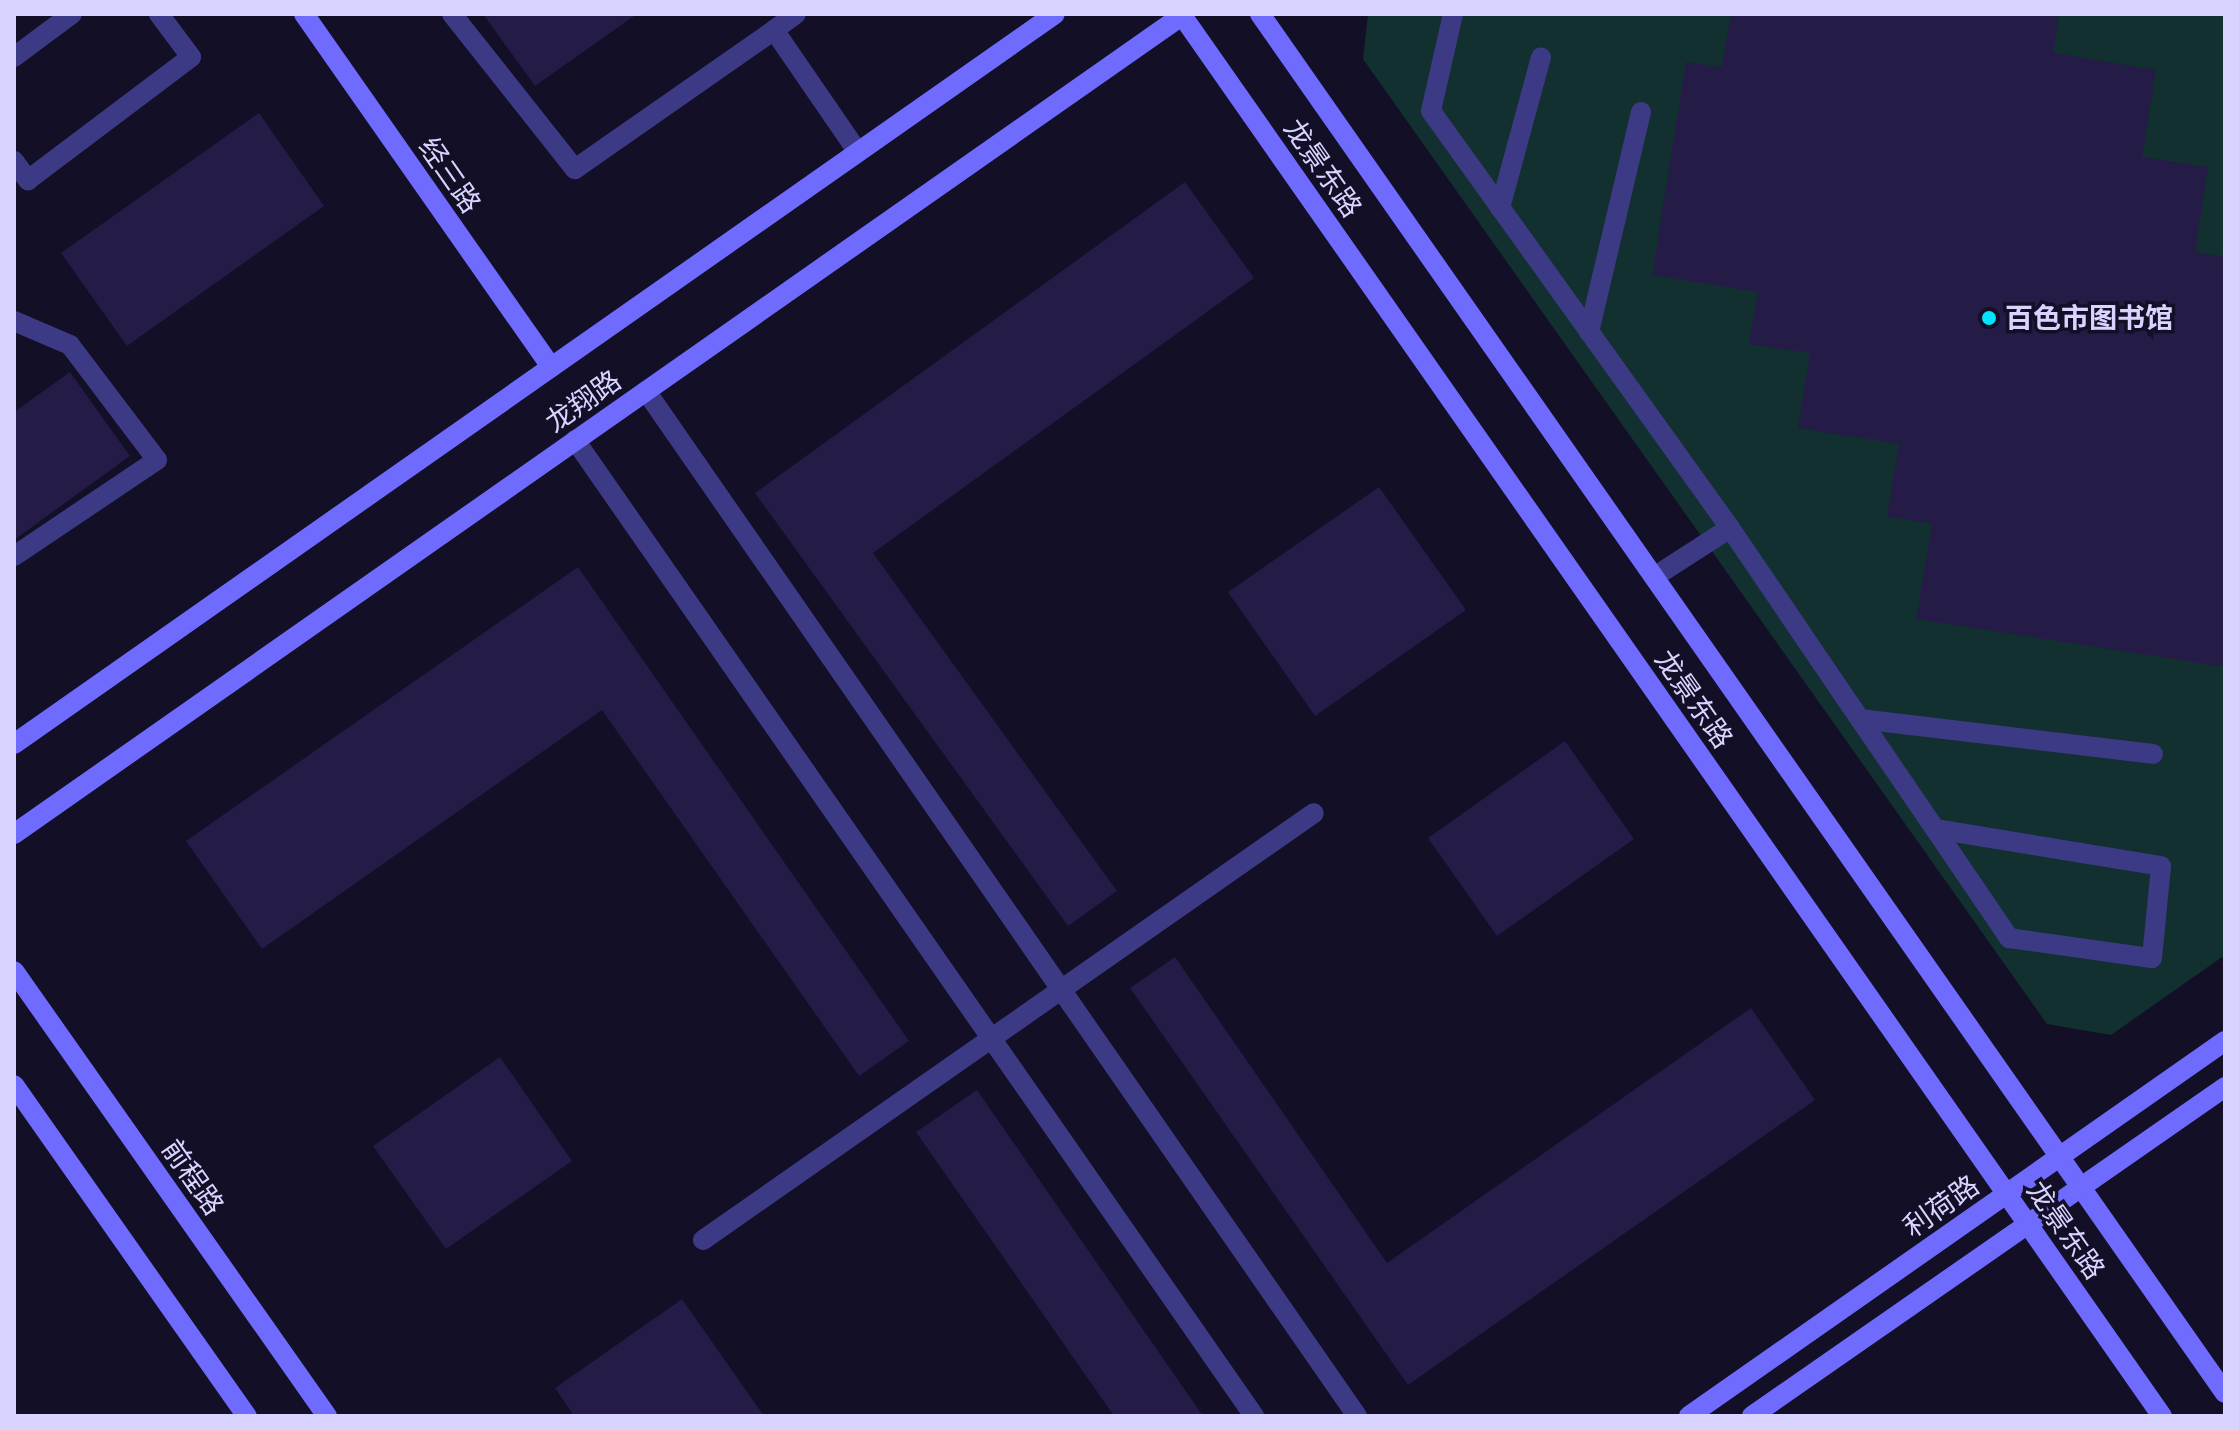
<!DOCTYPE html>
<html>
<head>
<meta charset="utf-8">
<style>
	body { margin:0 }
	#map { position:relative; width:2239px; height:1430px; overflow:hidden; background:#130f26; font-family:Ubuntu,"Noto Sans SC",sans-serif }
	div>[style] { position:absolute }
	.green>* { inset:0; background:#12302f }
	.building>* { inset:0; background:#241b47 }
	.lane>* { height:20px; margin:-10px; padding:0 10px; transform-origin:10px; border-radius:10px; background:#3d3a85 }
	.secondary>* { height:20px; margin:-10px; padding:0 10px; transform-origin:10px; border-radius:10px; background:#6f6bff }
	.dots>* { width:22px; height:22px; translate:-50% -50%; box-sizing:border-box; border:4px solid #130f26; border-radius:50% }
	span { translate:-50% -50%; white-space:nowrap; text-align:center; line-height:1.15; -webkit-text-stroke:7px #130f26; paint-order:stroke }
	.street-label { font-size:28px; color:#d9d4ff }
	.poi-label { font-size:28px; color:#d9d4ff; font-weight:700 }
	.left { translate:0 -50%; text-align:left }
	.frame { position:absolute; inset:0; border:16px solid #d9d4ff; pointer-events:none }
</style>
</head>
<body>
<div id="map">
	<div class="green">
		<i style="clip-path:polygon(1368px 14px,2225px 14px,2225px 955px,2111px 1035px,2047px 1024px,1363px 59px)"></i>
	</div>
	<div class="building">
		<i style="clip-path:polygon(483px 14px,637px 14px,535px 86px)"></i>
		<i style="clip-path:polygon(1731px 14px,2059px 14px,2053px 53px,2156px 70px,2142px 157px,2208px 167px,2195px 252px,2225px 257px,2225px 667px,1916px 619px,1932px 523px,1887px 517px,1899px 444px,1798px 428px,1810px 353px,1749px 344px,1758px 292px,1652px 275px,1686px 62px,1722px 67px)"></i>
		<i style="clip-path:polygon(259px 113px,324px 206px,127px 346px,61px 253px)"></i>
		<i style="clip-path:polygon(1185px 182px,1254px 278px,873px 553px,1117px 891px,1068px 926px,755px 493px)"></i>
		<i style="clip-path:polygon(70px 372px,130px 456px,14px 540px,14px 412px)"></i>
		<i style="clip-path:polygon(1379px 487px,1466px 610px,1315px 716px,1228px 592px)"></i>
		<i style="clip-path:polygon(578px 567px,909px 1041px,859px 1076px,602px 710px,262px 949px,186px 841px)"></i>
		<i style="clip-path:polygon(1565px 741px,1634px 839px,1497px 936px,1428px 838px)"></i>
		<i style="clip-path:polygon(1175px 957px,1387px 1263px,1751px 1008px,1815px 1100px,1408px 1385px,1130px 988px)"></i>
		<i style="clip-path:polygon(500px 1057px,572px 1161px,446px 1249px,373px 1146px)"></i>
		<i style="clip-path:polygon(977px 1090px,1203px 1416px,1114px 1416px,916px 1132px)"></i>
		<i style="clip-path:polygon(682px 1299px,764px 1416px,574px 1416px,555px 1388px)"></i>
	</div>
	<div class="lane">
		<i style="left:452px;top:14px;width:198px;rotate:51.6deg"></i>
		<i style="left:575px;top:169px;width:243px;rotate:-34.9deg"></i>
		<i style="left:796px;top:14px;width:27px;rotate:144deg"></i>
		<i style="left:774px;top:30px;width:148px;rotate:55.5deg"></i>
		<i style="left:1453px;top:14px;width:99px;rotate:102.8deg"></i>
		<i style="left:1431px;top:111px;width:513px;rotate:54.36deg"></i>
		<i style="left:14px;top:57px;width:72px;rotate:-36.6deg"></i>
		<i style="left:14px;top:161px;width:24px;rotate:54deg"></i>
		<i style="left:28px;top:180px;width:204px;rotate:-37deg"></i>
		<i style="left:191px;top:57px;width:54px;rotate:-126.7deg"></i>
		<i style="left:1500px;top:208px;width:156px;rotate:-74.8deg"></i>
		<i style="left:14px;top:321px;width:61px;rotate:23.2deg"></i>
		<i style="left:70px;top:345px;width:144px;rotate:52.9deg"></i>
		<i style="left:157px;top:460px;width:172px;rotate:146.1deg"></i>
		<i style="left:1589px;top:332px;width:226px;rotate:-76.7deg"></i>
		<i style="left:646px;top:391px;width:1247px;rotate:55.25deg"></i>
		<i style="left:575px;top:440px;width:1189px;rotate:55.17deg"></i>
		<i style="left:1654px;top:577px;width:90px;rotate:-32.8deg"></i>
		<i style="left:1730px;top:528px;width:231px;rotate:55.8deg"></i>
		<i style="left:1860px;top:719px;width:133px;rotate:55.7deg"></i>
		<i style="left:1935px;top:829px;width:132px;rotate:55.8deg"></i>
		<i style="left:2009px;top:938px;width:144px;rotate:8deg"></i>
		<i style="left:2152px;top:958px;width:92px;rotate:-84.4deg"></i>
		<i style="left:2161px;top:866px;width:229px;rotate:-170.7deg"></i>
		<i style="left:1860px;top:719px;width:295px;rotate:6.8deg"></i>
		<i style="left:703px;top:1240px;width:745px;rotate:-34.95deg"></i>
	</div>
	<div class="secondary">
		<i style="left:304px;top:14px;width:431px;rotate:55deg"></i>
		<i style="left:1181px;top:14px;width:1711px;rotate:55.02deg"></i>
		<i style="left:1260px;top:14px;width:1683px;rotate:55.02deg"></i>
		<i style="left:14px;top:744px;width:1271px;rotate:-35.04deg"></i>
		<i style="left:14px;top:834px;width:1429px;rotate:-35.02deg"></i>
		<i style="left:14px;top:971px;width:544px;rotate:54.88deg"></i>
		<i style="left:14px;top:1085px;width:405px;rotate:54.9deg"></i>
		<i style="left:1689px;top:1416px;width:654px;rotate:-34.98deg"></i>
		<i style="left:1752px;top:1416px;width:576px;rotate:-34.82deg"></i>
	</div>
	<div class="dots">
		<i style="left:1989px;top:318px;background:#00e5ff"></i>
	</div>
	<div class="street-label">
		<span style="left:1323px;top:168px;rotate:55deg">龙景东路</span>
		<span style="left:450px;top:175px;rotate:55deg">经三路</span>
		<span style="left:583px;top:401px;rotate:-35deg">龙翔路</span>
		<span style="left:1694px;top:699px;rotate:55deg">龙景东路</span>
		<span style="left:193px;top:1177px;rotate:55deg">前程路</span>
		<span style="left:1941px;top:1206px;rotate:-35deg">利荷路</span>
		<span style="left:2066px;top:1230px;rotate:55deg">龙景东路</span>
	</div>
	<div class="poi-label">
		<span class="left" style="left:2005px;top:318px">百色市图书馆</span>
	</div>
	<div class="frame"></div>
</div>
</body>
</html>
